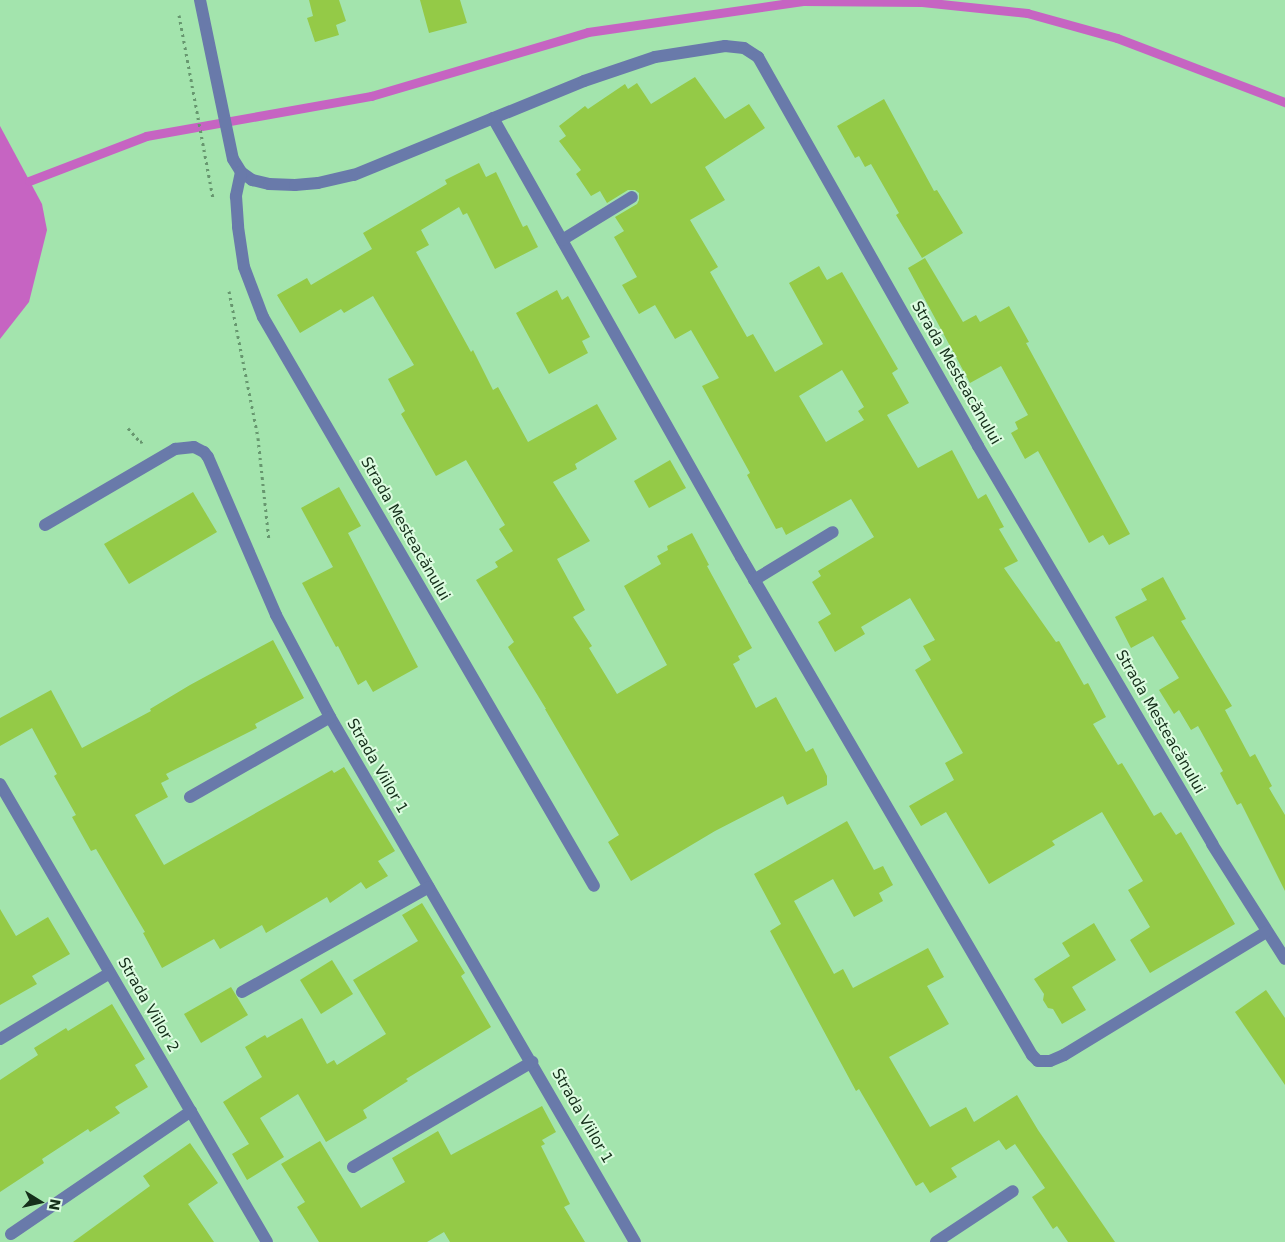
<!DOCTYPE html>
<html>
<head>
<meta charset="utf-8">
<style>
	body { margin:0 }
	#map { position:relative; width:1285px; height:1242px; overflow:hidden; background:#a3e4ad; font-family:"DejaVu Sans",sans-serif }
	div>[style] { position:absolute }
	.water>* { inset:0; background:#c664c2 }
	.stream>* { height:9px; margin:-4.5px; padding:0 4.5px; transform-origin:4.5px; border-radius:4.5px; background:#c664c2 }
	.building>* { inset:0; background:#94ca47 }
	.path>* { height:3px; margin-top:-1.5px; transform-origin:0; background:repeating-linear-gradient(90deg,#67976f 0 2.5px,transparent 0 6.5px) }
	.minor>* { height:12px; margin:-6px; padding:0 6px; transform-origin:6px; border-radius:6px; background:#697aaa }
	span { translate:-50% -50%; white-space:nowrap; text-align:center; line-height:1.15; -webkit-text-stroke:4px #dcfce0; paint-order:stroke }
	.street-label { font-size:15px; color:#152f1a }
	.north { position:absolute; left:15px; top:1177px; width:50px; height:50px; -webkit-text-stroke:4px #dcfce0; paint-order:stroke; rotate:100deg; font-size:14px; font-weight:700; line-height:20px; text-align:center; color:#152f1a }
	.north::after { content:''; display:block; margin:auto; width:18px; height:22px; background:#152f1a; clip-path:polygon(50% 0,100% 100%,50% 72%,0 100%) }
</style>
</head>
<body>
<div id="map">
	<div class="water">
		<i style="clip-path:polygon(0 126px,42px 204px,47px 230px,29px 302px,0 339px)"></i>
	</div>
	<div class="stream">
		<i style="left:29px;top:181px;width:125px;rotate:-21deg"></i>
		<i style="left:146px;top:136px;width:229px;rotate:-10.1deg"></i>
		<i style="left:371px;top:96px;width:226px;rotate:-16.4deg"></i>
		<i style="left:588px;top:32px;width:217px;rotate:-8.2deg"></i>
		<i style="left:803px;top:1px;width:119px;rotate:0.5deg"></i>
		<i style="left:922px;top:2px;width:106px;rotate:6deg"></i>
		<i style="left:1027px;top:13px;width:93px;rotate:15.5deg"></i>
		<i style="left:1117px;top:38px;width:180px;rotate:20.9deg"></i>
	</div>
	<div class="building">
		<i style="clip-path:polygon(309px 0,339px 0,346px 21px,336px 25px,339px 35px,315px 42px,307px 18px,313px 16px)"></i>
		<i style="clip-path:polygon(420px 0,460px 0,467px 23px,429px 33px)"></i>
		<i style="clip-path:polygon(evenodd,695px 77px,725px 119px,749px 104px,765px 128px,705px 167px,725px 200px,690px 220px,718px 267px,710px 272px,747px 337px,753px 334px,775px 372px,823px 344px,789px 283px,819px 266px,827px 280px,842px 272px,898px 369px,892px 373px,909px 403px,887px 415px,918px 468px,952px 450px,978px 499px,986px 494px,1004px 527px,999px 529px,1018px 561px,1004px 568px,1056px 642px,1059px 641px,1084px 685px,1088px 683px,1106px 717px,1093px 724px,1118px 765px,1122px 763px,1154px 816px,1161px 812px,1176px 835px,1181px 832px,1235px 924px,1150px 973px,1130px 940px,1150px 927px,1128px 890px,1143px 881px,1102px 812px,1052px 841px,1055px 845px,989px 884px,946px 812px,921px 826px,909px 806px,954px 780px,945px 763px,963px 753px,915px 670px,931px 660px,923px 646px,935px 640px,910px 598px,861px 627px,865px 634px,835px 652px,818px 622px,831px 614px,812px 582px,821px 576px,818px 571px,874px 537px,851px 499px,786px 535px,782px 527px,776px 529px,747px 475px,750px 473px,702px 386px,719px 378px,691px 330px,675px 339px,655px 305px,639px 314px,622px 285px,637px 277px,614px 237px,624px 231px,615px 217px,637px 204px,639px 200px,639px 193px,635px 190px,628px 190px,607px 203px,600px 191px,591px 196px,576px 174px,581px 170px,559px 141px,566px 136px,559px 126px,585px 106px,588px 109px,625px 84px,628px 89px,637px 83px,651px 104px,695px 77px,842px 370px,864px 407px,858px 411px,864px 420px,826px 442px,799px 396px,842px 370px)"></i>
		<i style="clip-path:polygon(884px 99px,934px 191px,937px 190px,963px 233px,922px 258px,896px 215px,899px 213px,871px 164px,865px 167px,859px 156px,855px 158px,837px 126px)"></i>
		<i style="clip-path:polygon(479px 163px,486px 177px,496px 172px,523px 227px,527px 225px,538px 247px,495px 269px,467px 213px,463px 215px,459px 207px,421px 230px,429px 245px,416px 252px,471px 352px,473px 350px,493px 390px,498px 387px,528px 442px,597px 404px,617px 439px,575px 464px,577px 469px,553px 482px,590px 541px,557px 559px,585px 610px,573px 617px,592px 646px,589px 648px,617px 694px,667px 665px,624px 586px,661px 564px,657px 556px,668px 550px,667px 546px,692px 533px,709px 565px,707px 566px,752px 648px,738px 656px,740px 660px,733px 664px,756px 708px,776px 697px,806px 752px,813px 748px,827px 776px,827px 785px,787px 805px,783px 796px,715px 831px,631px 881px,608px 842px,619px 835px,545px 709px,546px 709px,508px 647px,514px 642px,476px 580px,498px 567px,495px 562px,513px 551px,499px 529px,505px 525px,466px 460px,436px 476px,401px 414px,405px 411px,388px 379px,414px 365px,373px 296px,344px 313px,341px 309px,300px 333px,277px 295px,307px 278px,311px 285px,372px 249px,363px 233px,447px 184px,445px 180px)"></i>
		<i style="clip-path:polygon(925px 258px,963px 322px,976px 315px,980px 322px,1009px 306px,1029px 342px,1026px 343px,1130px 534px,1109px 545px,1103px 535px,1089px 543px,1038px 451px,1025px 459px,1011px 433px,1018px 429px,1015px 422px,1028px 415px,1001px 366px,970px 383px,908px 268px)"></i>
		<i style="clip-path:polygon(557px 290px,562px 300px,568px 296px,590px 337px,582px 341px,588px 353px,549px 374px,516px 313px)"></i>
		<i style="clip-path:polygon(670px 460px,686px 488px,649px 508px,634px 481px)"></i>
		<i style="clip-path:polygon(339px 487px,361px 526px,348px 533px,418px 667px,373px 692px,366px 680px,358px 685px,338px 646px,336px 647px,302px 583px,333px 567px,301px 508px)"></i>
		<i style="clip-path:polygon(193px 492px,217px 532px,129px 584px,104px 544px)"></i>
		<i style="clip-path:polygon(1163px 577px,1186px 619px,1181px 621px,1232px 706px,1225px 710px,1250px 757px,1255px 754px,1272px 786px,1269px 788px,1285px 815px,1285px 891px,1241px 803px,1237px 805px,1220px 773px,1223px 771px,1198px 726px,1191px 730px,1179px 710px,1174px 714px,1159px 690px,1179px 678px,1153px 636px,1131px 648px,1115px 617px,1147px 600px,1141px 589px)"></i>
		<i style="clip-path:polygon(273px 640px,304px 698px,255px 724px,257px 728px,166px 774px,169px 779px,161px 783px,168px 797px,135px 815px,164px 865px,332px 770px,334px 773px,344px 767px,395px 851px,378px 861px,388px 876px,366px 889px,361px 882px,330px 903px,327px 897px,266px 933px,262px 925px,220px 949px,214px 939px,162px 968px,143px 933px,145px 932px,96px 849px,91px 851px,72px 817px,76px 815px,54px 776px,57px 774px,32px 728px,0 746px,0 718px,51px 690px,82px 748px,151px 711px,150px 709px,190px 685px)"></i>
		<i style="clip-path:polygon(847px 821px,874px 870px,883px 866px,893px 885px,879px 893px,883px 901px,854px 917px,833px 879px,794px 901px,834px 974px,843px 969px,853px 988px,928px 948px,944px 977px,927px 986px,949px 1024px,889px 1057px,930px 1127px,966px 1107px,974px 1122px,1017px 1095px,1038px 1130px,1115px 1242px,1068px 1242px,1057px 1226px,1053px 1229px,1032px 1197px,1045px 1188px,1015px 1144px,1006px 1150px,999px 1140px,951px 1168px,957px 1177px,930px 1193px,923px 1182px,916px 1186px,859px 1089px,856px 1091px,770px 931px,781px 924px,754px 874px)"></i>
		<i style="clip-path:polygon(422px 903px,465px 973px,461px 976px,491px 1027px,406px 1079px,408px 1081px,363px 1110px,367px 1118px,326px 1142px,298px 1094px,260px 1118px,284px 1157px,247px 1180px,232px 1154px,249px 1144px,223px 1102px,262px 1077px,245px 1047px,265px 1035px,267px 1038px,302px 1018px,327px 1064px,334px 1060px,337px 1065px,386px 1034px,353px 980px,418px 941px,402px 915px)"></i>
		<i style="clip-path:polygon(0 909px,16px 936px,48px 917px,70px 954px,32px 976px,37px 984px,0 1005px)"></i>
		<i style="clip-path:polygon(1094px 923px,1116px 960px,1072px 987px,1086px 1010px,1062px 1024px,1053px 1009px,1048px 1008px,1043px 1000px,1044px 994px,1034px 979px,1070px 956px,1062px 943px)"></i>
		<i style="clip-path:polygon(332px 960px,353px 994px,321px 1014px,300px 980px)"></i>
		<i style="clip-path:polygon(231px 987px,248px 1015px,201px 1043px,184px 1014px)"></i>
		<i style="clip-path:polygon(1266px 990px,1285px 1018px,1285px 1085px,1235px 1012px)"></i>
		<i style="clip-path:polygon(112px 1004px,145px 1059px,135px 1065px,148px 1087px,115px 1107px,120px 1113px,90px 1132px,88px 1129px,42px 1159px,44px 1163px,0 1192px,0 1080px,38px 1055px,34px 1048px,66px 1028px,68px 1031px)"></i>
		<i style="clip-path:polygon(542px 1106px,556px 1132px,542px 1140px,545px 1144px,541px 1146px,570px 1204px,564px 1207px,585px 1242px,450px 1242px,444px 1232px,427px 1242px,319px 1242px,297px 1207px,305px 1202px,281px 1164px,320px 1141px,361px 1208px,405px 1182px,392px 1158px,438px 1131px,451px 1155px)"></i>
		<i style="clip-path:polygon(190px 1143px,218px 1183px,188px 1204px,214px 1242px,73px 1242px,150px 1186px,143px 1176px)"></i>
	</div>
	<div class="path">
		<i style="left:179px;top:15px;width:187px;rotate:79.5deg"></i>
		<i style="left:229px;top:291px;width:150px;rotate:78.8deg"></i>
		<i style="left:258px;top:438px;width:104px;rotate:83.9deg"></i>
		<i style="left:128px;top:428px;width:18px;rotate:49deg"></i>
		<i style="left:140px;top:442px;width:3px;rotate:-18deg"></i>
	</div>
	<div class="minor">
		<i style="left:200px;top:0;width:162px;rotate:78.3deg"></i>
		<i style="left:233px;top:159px;width:15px;rotate:58deg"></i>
		<i style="left:241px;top:172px;width:14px;rotate:36deg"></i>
		<i style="left:252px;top:180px;width:17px;rotate:13deg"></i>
		<i style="left:269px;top:184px;width:26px;rotate:2deg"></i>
		<i style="left:295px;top:185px;width:23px;rotate:-5deg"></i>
		<i style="left:318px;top:183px;width:37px;rotate:-13deg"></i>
		<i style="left:354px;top:175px;width:248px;rotate:-22.2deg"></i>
		<i style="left:584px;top:81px;width:75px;rotate:-18.7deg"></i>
		<i style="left:655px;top:57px;width:71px;rotate:-8.9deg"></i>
		<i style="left:725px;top:46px;width:19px;rotate:6deg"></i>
		<i style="left:744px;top:48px;width:17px;rotate:33deg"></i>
		<i style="left:758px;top:57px;width:447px;rotate:60.5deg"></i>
		<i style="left:978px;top:446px;width:462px;rotate:59.5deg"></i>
		<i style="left:1212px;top:844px;width:136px;rotate:57.6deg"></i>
		<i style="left:493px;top:118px;width:504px;rotate:60.54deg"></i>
		<i style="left:741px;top:557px;width:577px;rotate:59.7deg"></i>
		<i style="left:1032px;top:1055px;width:8px;rotate:45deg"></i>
		<i style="left:1038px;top:1061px;width:12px"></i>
		<i style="left:1050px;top:1061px;width:15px;rotate:-23deg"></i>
		<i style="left:1064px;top:1055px;width:237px;rotate:-31.3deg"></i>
		<i style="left:241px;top:172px;width:25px;rotate:102deg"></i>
		<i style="left:236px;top:196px;width:31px;rotate:86deg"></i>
		<i style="left:238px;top:227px;width:40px;rotate:81.5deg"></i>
		<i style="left:244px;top:267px;width:53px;rotate:69.2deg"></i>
		<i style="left:263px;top:317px;width:658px;rotate:59.81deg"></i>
		<i style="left:562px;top:240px;width:82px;rotate:-31.6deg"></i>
		<i style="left:45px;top:525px;width:151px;rotate:-30.3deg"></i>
		<i style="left:175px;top:449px;width:19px;rotate:-6deg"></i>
		<i style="left:194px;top:447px;width:11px;rotate:27deg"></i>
		<i style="left:204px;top:452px;width:6px;rotate:51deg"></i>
		<i style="left:208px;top:457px;width:172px;rotate:66.7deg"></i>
		<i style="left:276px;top:615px;width:115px;rotate:62.1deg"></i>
		<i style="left:330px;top:717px;width:607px;rotate:59.85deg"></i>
		<i style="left:754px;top:580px;width:92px;rotate:-31.3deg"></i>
		<i style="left:0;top:784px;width:530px;rotate:59.76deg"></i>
		<i style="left:190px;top:797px;width:161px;rotate:-29.7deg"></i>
		<i style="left:242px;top:992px;width:214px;rotate:-29.3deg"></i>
		<i style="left:0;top:1039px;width:128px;rotate:-31deg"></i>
		<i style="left:353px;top:1167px;width:208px;rotate:-30.4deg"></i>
		<i style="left:11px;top:1234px;width:218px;rotate:-34.3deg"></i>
		<i style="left:936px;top:1242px;width:92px;rotate:-33.5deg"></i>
	</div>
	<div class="street-label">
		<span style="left:956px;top:373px;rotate:60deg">Strada Mesteacănului</span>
		<span style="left:405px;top:529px;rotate:60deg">Strada Mesteacănului</span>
		<span style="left:1160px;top:722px;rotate:60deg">Strada Mesteacănului</span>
		<span style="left:377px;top:766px;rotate:60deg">Strada Viilor 1</span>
		<span style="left:148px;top:1005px;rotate:60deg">Strada Viilor 2</span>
		<span style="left:582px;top:1116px;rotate:60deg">Strada Viilor 1</span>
	</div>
	<div class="north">N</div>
</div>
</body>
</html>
